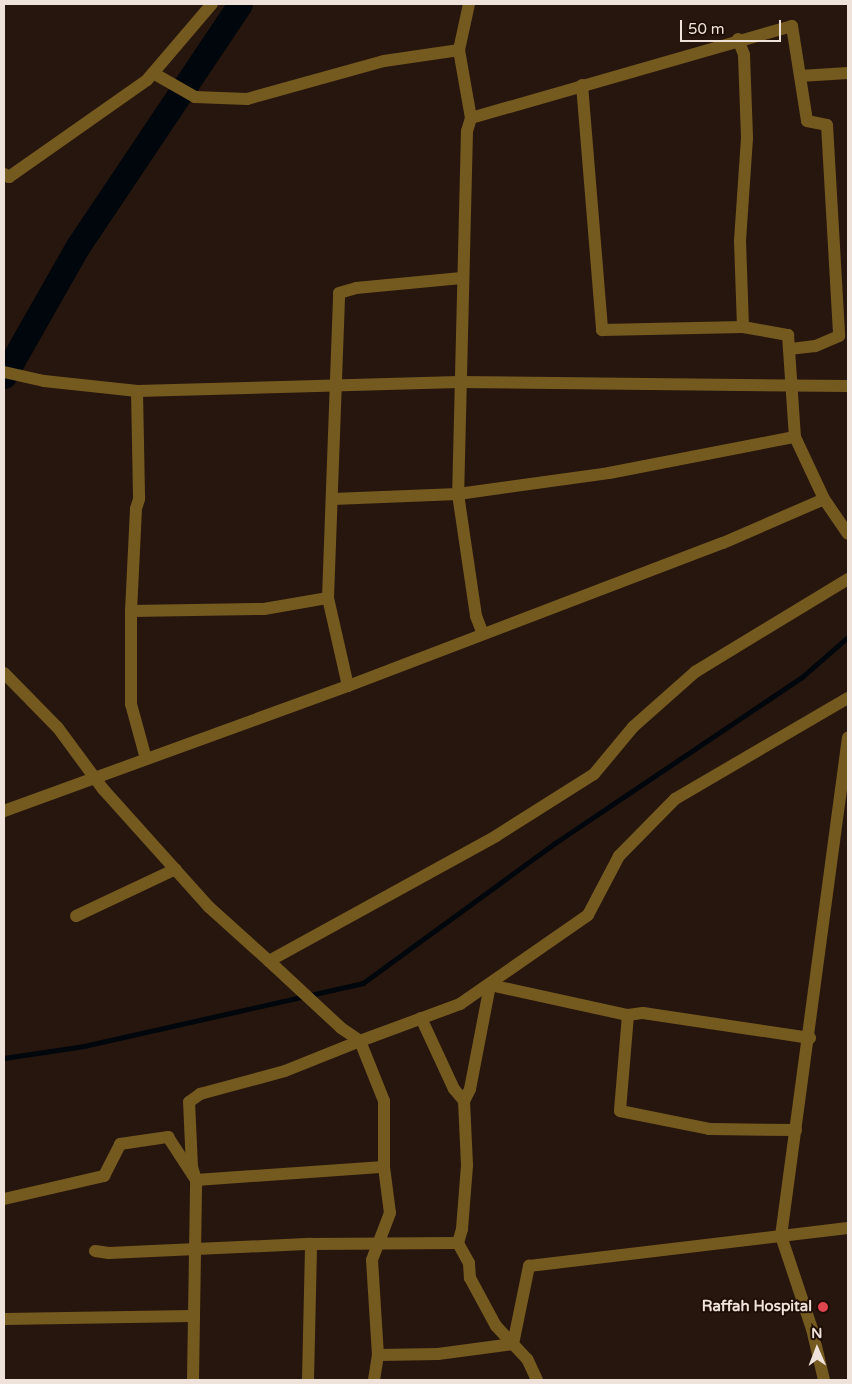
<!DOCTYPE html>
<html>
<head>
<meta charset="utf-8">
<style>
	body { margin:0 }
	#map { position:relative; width:852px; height:1384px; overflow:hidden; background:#27160d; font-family:"Varela Round",sans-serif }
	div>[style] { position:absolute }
	.stream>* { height:4.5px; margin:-2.25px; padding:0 2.25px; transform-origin:2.25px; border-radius:2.25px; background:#00070c }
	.river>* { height:25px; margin:-12.5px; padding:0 12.5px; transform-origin:12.5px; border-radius:12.5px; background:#00070c }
	.minor>* { height:12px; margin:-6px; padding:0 6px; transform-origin:6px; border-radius:6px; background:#755a20 }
	.dots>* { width:14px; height:14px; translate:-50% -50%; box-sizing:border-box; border:2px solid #1d0d05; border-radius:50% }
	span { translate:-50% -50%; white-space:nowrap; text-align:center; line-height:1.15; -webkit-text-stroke:4px #1d0d05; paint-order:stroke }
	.poi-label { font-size:15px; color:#eee2db; font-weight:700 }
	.right { translate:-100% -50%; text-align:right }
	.frame { position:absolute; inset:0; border:5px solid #eee2db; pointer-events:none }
	.north { position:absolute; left:792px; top:1324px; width:50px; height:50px; -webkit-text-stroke:4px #1d0d05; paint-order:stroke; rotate:359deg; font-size:14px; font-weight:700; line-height:20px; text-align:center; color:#eee2db }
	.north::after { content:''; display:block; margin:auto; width:18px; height:22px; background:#eee2db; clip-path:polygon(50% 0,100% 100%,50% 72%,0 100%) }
	.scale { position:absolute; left:680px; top:20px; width:101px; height:22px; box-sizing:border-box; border:2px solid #eee2db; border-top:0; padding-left:6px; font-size:15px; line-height:18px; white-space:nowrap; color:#eee2db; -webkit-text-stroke:4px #1d0d05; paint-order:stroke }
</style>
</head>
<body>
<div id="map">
	<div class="stream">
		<i style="left:4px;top:1058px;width:81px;rotate:-8.5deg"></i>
		<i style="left:84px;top:1046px;width:286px;rotate:-12.7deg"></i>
		<i style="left:363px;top:983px;width:238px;rotate:-36.1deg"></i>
		<i style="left:555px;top:843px;width:296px;rotate:-33.9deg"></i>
		<i style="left:801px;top:678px;width:62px;rotate:-41.1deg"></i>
	</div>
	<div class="river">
		<i style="left:4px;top:376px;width:150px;rotate:-60.4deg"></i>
		<i style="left:78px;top:246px;width:291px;rotate:-56.2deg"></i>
	</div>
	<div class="minor">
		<i style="left:469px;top:4px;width:47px;rotate:102.3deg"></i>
		<i style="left:459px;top:50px;width:69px;rotate:80deg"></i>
		<i style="left:471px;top:118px;width:14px;rotate:107deg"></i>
		<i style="left:467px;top:131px;width:363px;rotate:91.4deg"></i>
		<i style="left:458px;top:494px;width:123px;rotate:81.6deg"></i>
		<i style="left:476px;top:616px;width:19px;rotate:69deg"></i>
		<i style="left:738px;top:39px;width:17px;rotate:69deg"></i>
		<i style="left:744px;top:55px;width:83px;rotate:87.9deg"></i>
		<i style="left:747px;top:138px;width:103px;rotate:93.9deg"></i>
		<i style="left:740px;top:241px;width:86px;rotate:88deg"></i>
		<i style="left:153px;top:73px;width:48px;rotate:29.7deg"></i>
		<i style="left:195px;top:97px;width:52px;rotate:2.2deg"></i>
		<i style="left:247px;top:99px;width:142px;rotate:-15.5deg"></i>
		<i style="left:384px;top:61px;width:76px;rotate:-8.3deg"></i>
		<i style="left:800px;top:76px;width:48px;rotate:-3.6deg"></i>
		<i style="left:582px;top:85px;width:246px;rotate:85.3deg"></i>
		<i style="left:602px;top:330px;width:141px;rotate:-1.2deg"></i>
		<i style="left:743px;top:327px;width:46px;rotate:10.1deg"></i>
		<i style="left:788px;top:335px;width:102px;rotate:86.1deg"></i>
		<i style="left:795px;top:437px;width:68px;rotate:64.9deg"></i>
		<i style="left:824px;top:499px;width:42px;rotate:55.6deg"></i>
		<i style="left:471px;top:118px;width:334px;rotate:-16deg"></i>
		<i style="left:792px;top:26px;width:96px;rotate:81deg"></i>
		<i style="left:807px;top:121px;width:20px;rotate:11deg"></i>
		<i style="left:827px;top:125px;width:211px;rotate:86.7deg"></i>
		<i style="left:839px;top:336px;width:26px;rotate:157deg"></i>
		<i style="left:815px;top:346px;width:26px;rotate:173deg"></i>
		<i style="left:4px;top:174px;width:6px;rotate:31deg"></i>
		<i style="left:9px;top:177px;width:169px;rotate:-35.1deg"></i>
		<i style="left:147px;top:80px;width:100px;rotate:-49.5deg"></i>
		<i style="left:4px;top:372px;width:41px;rotate:12.7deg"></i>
		<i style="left:44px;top:381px;width:94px;rotate:6.1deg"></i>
		<i style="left:137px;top:391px;width:322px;rotate:-1.6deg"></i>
		<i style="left:459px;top:382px;width:389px;rotate:0.6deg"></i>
		<i style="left:137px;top:391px;width:108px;rotate:88.9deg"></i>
		<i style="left:139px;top:499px;width:10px;rotate:107deg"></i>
		<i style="left:136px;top:509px;width:102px;rotate:92.8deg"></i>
		<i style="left:131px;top:611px;width:93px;rotate:90deg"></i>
		<i style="left:131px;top:704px;width:57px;rotate:74.7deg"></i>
		<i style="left:333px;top:499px;width:125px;rotate:-2.3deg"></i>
		<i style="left:458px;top:494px;width:152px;rotate:-7.9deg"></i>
		<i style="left:609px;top:473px;width:189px;rotate:-11deg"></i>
		<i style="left:131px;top:611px;width:133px;rotate:-0.9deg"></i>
		<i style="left:264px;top:609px;width:65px;rotate:-9.8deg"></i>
		<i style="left:4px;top:673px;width:77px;rotate:45.5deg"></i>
		<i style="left:58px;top:728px;width:76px;rotate:53.6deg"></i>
		<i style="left:103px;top:789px;width:159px;rotate:48.1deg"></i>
		<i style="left:209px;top:907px;width:81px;rotate:42deg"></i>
		<i style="left:269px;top:961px;width:259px;rotate:-28.8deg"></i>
		<i style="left:496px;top:836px;width:116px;rotate:-32.3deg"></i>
		<i style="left:594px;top:774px;width:61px;rotate:-50.3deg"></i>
		<i style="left:633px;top:727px;width:83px;rotate:-41.6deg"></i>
		<i style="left:695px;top:672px;width:179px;rotate:-31.3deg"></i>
		<i style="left:348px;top:686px;width:90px;rotate:-102.8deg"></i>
		<i style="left:328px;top:598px;width:305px;rotate:-87.9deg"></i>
		<i style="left:339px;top:293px;width:18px;rotate:-16deg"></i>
		<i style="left:356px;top:288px;width:106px;rotate:-5.4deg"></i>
		<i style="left:4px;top:811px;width:366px;rotate:-20deg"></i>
		<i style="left:348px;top:686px;width:401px;rotate:-20.9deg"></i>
		<i style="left:723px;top:543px;width:110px;rotate:-23.5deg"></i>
		<i style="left:76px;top:916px;width:110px;rotate:-25.2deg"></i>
		<i style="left:269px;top:961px;width:98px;rotate:42.9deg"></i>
		<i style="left:341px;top:1028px;width:23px;rotate:34deg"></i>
		<i style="left:360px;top:1041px;width:107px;rotate:-20.3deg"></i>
		<i style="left:460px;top:1004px;width:156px;rotate:-34.8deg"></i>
		<i style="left:588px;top:915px;width:67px;rotate:-62.3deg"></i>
		<i style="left:619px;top:856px;width:80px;rotate:-45.5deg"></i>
		<i style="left:675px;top:799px;width:200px;rotate:-30.3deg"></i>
		<i style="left:628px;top:1015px;width:96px;rotate:94.8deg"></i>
		<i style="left:620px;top:1111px;width:91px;rotate:11.4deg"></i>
		<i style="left:709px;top:1129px;width:87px;rotate:0.7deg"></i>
		<i style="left:421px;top:1018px;width:78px;rotate:65.1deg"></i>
		<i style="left:454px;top:1089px;width:16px;rotate:50deg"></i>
		<i style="left:4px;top:1199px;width:103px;rotate:-13deg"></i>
		<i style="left:104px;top:1176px;width:36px;rotate:-63deg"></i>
		<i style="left:120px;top:1144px;width:49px;rotate:-8.3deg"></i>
		<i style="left:168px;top:1137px;width:51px;rotate:56.9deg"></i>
		<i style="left:196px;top:1180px;width:188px;rotate:-4deg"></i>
		<i style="left:95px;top:1251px;width:14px;rotate:8deg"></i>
		<i style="left:109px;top:1253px;width:202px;rotate:-2.6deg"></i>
		<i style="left:311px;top:1244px;width:147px;rotate:-0.4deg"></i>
		<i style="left:4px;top:1319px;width:188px;rotate:-0.9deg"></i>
		<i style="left:193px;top:1380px;width:200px;rotate:-89.1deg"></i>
		<i style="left:196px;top:1180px;width:14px;rotate:-107deg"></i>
		<i style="left:192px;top:1167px;width:65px;rotate:-92.6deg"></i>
		<i style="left:189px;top:1102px;width:14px;rotate:-36deg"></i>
		<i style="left:200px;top:1094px;width:88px;rotate:-15.1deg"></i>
		<i style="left:285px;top:1071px;width:81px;rotate:-21.8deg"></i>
		<i style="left:360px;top:1041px;width:65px;rotate:68.2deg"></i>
		<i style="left:384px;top:1101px;width:66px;rotate:90deg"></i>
		<i style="left:384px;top:1167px;width:46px;rotate:82.6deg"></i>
		<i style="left:390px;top:1213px;width:50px;rotate:111deg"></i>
		<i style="left:372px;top:1260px;width:95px;rotate:86.4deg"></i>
		<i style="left:378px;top:1355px;width:60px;rotate:-1deg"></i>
		<i style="left:438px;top:1354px;width:76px;rotate:-7.6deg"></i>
		<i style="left:513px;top:1344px;width:80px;rotate:-78.4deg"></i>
		<i style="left:529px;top:1266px;width:321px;rotate:-6.8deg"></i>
		<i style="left:308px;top:1380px;width:136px;rotate:-88.7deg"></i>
		<i style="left:374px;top:1380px;width:25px;rotate:-81deg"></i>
		<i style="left:537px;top:1380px;width:23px;rotate:-115deg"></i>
		<i style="left:527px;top:1359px;width:45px;rotate:-133.2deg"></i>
		<i style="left:496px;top:1326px;width:55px;rotate:-118.4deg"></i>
		<i style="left:470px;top:1278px;width:15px;rotate:-94deg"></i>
		<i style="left:469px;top:1263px;width:23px;rotate:-119deg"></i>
		<i style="left:458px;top:1243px;width:15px;rotate:-74deg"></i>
		<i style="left:462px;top:1229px;width:64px;rotate:-85.5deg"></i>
		<i style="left:467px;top:1165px;width:64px;rotate:-92.7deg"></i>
		<i style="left:464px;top:1101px;width:13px;rotate:-63deg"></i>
		<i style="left:470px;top:1089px;width:106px;rotate:-79.1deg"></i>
		<i style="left:490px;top:985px;width:141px;rotate:12.3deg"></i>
		<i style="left:628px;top:1015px;width:15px;rotate:-8deg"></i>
		<i style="left:643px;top:1013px;width:169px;rotate:8.5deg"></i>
		<i style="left:824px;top:1380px;width:52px;rotate:-103.2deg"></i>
		<i style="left:812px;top:1329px;width:98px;rotate:-108.4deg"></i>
		<i style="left:781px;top:1236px;width:503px;rotate:-82.35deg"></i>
	</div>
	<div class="dots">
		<i style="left:823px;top:1307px;background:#e0444e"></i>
	</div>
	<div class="poi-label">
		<span class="right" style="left:812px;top:1307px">Raffah Hospital</span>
	</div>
	<div class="frame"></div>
	<div class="north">N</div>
	<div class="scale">50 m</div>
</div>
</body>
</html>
